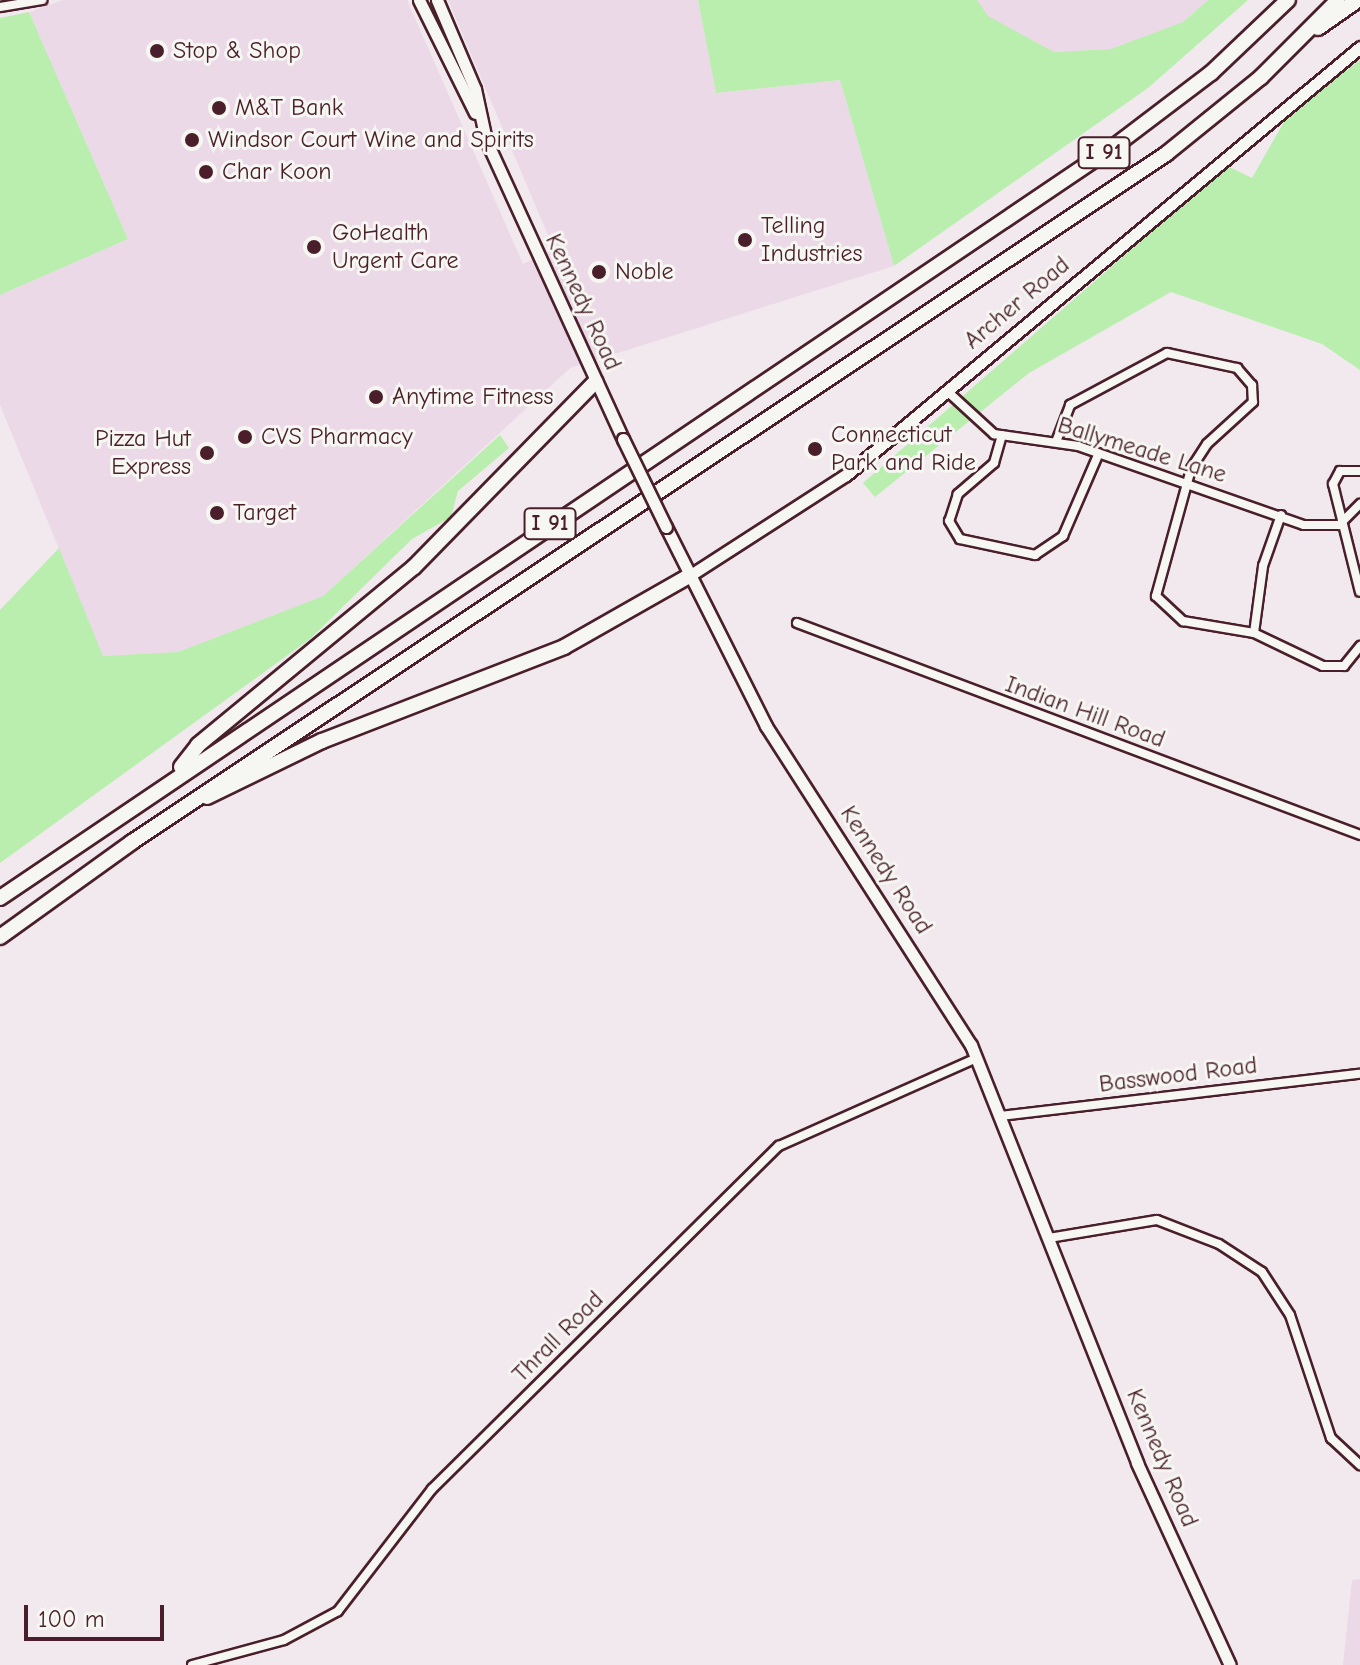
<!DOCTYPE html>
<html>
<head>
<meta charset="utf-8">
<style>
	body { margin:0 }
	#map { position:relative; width:1360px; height:1665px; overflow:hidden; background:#f1e9ed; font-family:"Comic Neue",sans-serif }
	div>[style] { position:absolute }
	.built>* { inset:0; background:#ebd9e7 }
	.green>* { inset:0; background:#b9eeaf }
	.roads { filter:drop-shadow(2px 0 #4a1f2b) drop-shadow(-2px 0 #4a1f2b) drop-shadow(0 2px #4a1f2b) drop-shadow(0 -2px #4a1f2b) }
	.street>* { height:8px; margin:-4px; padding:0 4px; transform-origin:4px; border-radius:4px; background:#f6f6f2 }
	.secondary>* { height:11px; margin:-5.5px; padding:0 5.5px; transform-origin:5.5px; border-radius:5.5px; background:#f6f6f2 }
	.highway>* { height:14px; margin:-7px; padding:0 7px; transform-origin:7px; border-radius:7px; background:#f6f6f2 }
	.bridges { filter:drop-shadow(2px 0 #4a1f2b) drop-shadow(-2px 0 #4a1f2b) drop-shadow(0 2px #4a1f2b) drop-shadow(0 -2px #4a1f2b) }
	.secondary-bridge>* { height:11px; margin:-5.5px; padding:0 5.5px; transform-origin:5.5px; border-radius:5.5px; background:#f6f6f2 }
	.dots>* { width:22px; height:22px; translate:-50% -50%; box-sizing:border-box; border:4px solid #f6f6f2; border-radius:50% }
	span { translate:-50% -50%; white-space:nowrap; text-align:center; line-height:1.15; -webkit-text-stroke:6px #f6f6f2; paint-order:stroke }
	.shield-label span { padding:2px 6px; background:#f6f6f2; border:2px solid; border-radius:6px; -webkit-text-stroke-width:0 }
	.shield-label { font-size:22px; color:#4a1f2b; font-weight:700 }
	.poi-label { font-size:24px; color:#4a1f2b }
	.left { translate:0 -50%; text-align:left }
	.right { translate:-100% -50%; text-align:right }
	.street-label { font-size:24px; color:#4a1f2b }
	.scale { position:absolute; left:24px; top:1605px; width:140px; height:36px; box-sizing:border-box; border:4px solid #4a1f2b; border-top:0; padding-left:10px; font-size:24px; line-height:28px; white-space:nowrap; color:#4a1f2b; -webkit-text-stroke:6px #f6f6f2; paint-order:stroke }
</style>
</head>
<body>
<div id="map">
	<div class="built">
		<i style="clip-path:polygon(63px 0,407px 0,523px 264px,554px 249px,448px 0,698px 0,716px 93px,840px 80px,894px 266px,570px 368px,323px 596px,178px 652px,103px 656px,0 405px,0 295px,128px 239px,29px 12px)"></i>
		<i style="clip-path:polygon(977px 0,1208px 0,1183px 22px,1111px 49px,1054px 52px,987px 16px)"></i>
		<i style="clip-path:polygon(1360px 1579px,1360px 1665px,1343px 1665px,1352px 1580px)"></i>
	</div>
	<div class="green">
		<i style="clip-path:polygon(698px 0,977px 0,988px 16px,1054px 52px,1111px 49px,1183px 22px,1208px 0,1248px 0,1148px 88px,894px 266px,840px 80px,716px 93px)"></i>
		<i style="clip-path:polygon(29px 12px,128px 239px,0 295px,0 18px)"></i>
		<i style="clip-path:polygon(1360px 60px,1360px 370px,1322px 344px,1171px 292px,1029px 373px,875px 497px,863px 483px,1227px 166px,1252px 178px,1289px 113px)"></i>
		<i style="clip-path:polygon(500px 435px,509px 448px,458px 491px,451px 517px,412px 539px,310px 639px,0 863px,0 610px,59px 548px,103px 656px,178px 652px,323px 596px)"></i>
	</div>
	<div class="roads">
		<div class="street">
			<i style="left:0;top:7px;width:43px;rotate:-9.5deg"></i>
			<i style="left:947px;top:391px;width:64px;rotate:42.5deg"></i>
			<i style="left:994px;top:434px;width:85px;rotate:8.1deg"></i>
			<i style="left:1078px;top:446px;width:239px;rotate:19.3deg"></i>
			<i style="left:1304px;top:525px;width:35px"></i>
			<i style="left:1339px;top:525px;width:30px;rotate:-45deg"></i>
			<i style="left:1002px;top:435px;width:29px;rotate:106deg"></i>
			<i style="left:994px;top:463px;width:48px;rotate:139.3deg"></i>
			<i style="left:958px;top:494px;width:28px;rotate:108deg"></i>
			<i style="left:949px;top:521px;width:21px;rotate:59deg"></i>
			<i style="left:960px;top:539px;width:77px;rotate:12deg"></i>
			<i style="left:1035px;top:555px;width:34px;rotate:-34deg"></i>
			<i style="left:1063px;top:536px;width:90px;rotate:-66.6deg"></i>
			<i style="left:1056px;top:442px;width:40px;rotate:-69deg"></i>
			<i style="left:1070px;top:405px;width:110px;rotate:-28.2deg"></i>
			<i style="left:1167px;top:353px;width:72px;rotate:12.1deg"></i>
			<i style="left:1237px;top:368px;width:23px;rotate:49deg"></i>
			<i style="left:1252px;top:385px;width:17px;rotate:87deg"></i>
			<i style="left:1253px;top:402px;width:62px;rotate:137.6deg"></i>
			<i style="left:1207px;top:444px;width:30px;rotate:123deg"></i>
			<i style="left:1191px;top:469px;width:132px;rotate:105.4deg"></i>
			<i style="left:1156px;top:596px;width:37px;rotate:43deg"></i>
			<i style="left:1183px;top:621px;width:72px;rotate:9.6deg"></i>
			<i style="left:1254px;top:633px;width:76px;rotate:25.6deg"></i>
			<i style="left:1323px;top:666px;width:21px"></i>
			<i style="left:1344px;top:666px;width:26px;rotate:-51deg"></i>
			<i style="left:1360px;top:471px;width:20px;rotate:180deg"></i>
			<i style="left:1340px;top:471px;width:15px;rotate:118deg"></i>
			<i style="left:1333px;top:484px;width:111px;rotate:76deg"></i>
			<i style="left:797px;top:623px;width:602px;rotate:20.63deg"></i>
			<i style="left:1254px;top:633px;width:68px;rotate:-82.3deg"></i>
			<i style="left:1263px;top:566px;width:54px;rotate:-70.6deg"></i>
			<i style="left:1000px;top:1116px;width:362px;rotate:-6.7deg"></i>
			<i style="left:1049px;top:1238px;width:109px;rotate:-9.5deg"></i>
			<i style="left:1157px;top:1220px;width:66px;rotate:21.2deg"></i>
			<i style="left:1219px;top:1244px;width:51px;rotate:33.1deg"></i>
			<i style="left:1262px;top:1272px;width:51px;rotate:56.9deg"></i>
			<i style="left:1290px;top:1315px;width:130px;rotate:71.6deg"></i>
			<i style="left:1331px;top:1438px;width:40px;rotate:43deg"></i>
			<i style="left:192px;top:1665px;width:95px;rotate:-15.2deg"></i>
			<i style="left:284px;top:1640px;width:61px;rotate:-28.2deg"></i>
			<i style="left:338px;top:1611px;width:154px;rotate:-52.4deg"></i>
			<i style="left:432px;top:1489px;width:488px;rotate:-44.7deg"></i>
			<i style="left:779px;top:1146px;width:217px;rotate:-24deg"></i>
		</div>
		<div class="secondary">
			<i style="left:419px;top:0;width:126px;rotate:63.6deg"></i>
			<i style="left:437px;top:0;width:97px;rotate:66.9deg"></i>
			<i style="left:475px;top:89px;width:52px;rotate:77.8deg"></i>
			<i style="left:486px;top:140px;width:329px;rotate:65.4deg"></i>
			<i style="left:666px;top:527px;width:223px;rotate:63.3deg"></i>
			<i style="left:766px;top:726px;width:379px;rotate:57.3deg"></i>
			<i style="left:971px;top:1045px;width:450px;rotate:68.3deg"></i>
			<i style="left:1137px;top:1463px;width:222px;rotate:65.3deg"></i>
			<i style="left:689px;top:576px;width:187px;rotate:-32.8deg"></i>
			<i style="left:846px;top:475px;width:669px;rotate:-39.78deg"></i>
		</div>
		<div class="highway">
			<i style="left:1318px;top:28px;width:49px;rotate:-35deg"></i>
			<i style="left:181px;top:767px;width:28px;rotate:-52deg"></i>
			<i style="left:198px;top:745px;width:280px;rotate:-39.5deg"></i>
			<i style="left:414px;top:567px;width:259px;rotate:-45.6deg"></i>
			<i style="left:207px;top:797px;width:128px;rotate:-26deg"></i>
			<i style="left:322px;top:741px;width:260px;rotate:-21.2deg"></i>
			<i style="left:564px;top:647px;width:144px;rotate:-29.6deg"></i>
			<i style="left:0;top:898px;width:1346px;rotate:-34.01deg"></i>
			<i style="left:1116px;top:145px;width:119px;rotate:-37.2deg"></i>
			<i style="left:1211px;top:73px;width:106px;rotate:-43.5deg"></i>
			<i style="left:0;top:937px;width:163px;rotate:-35.7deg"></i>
			<i style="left:132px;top:842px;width:1242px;rotate:-33.64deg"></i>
			<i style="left:1166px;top:154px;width:122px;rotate:-39deg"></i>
			<i style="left:1261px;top:77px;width:109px;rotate:-45deg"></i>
		</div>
	</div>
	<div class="bridges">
		<div class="secondary-bridge">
			<i style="left:623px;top:439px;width:98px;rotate:64deg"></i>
		</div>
	</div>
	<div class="dots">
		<i style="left:157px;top:51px;background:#4a1f2b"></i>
		<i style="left:219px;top:108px;background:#4a1f2b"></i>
		<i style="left:192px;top:140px;background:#4a1f2b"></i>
		<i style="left:206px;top:172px;background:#4a1f2b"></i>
		<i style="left:745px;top:240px;background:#4a1f2b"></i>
		<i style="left:314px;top:247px;background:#4a1f2b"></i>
		<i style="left:599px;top:272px;background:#4a1f2b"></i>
		<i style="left:376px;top:397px;background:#4a1f2b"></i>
		<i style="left:245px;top:437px;background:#4a1f2b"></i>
		<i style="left:815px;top:449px;background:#4a1f2b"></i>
		<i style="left:207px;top:453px;background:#4a1f2b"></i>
		<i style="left:217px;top:513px;background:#4a1f2b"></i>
	</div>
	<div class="shield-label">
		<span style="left:1104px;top:153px">I 91</span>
		<span style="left:550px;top:524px">I 91</span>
	</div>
	<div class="poi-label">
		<span class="left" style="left:173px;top:51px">Stop &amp; Shop</span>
		<span class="left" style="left:235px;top:108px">M&amp;T Bank</span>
		<span class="left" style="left:208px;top:140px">Windsor Court Wine and Spirits</span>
		<span class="left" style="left:222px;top:172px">Char Koon</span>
		<span class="left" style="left:761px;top:240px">Telling<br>Industries</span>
		<span class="left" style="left:332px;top:247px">GoHealth<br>Urgent Care</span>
		<span class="left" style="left:615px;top:272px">Noble</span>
		<span class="left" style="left:392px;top:397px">Anytime Fitness</span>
		<span class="left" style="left:831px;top:449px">Connecticut<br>Park and Ride</span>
		<span class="left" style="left:261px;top:437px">CVS Pharmacy</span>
		<span class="right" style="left:191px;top:453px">Pizza Hut<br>Express</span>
		<span class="left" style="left:233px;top:513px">Target</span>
	</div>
	<div class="street-label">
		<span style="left:583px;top:302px;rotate:65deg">Kennedy Road</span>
		<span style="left:1017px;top:303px;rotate:-40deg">Archer Road</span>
		<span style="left:1142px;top:450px;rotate:17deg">Ballymeade Lane</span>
		<span style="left:1085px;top:712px;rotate:20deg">Indian Hill Road</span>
		<span style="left:886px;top:870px;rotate:57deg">Kennedy Road</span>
		<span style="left:1178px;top:1075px;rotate:-7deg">Basswood Road</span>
		<span style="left:558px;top:1337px;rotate:-45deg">Thrall Road</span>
		<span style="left:1162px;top:1458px;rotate:67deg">Kennedy Road</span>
	</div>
	<div class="scale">100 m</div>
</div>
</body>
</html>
